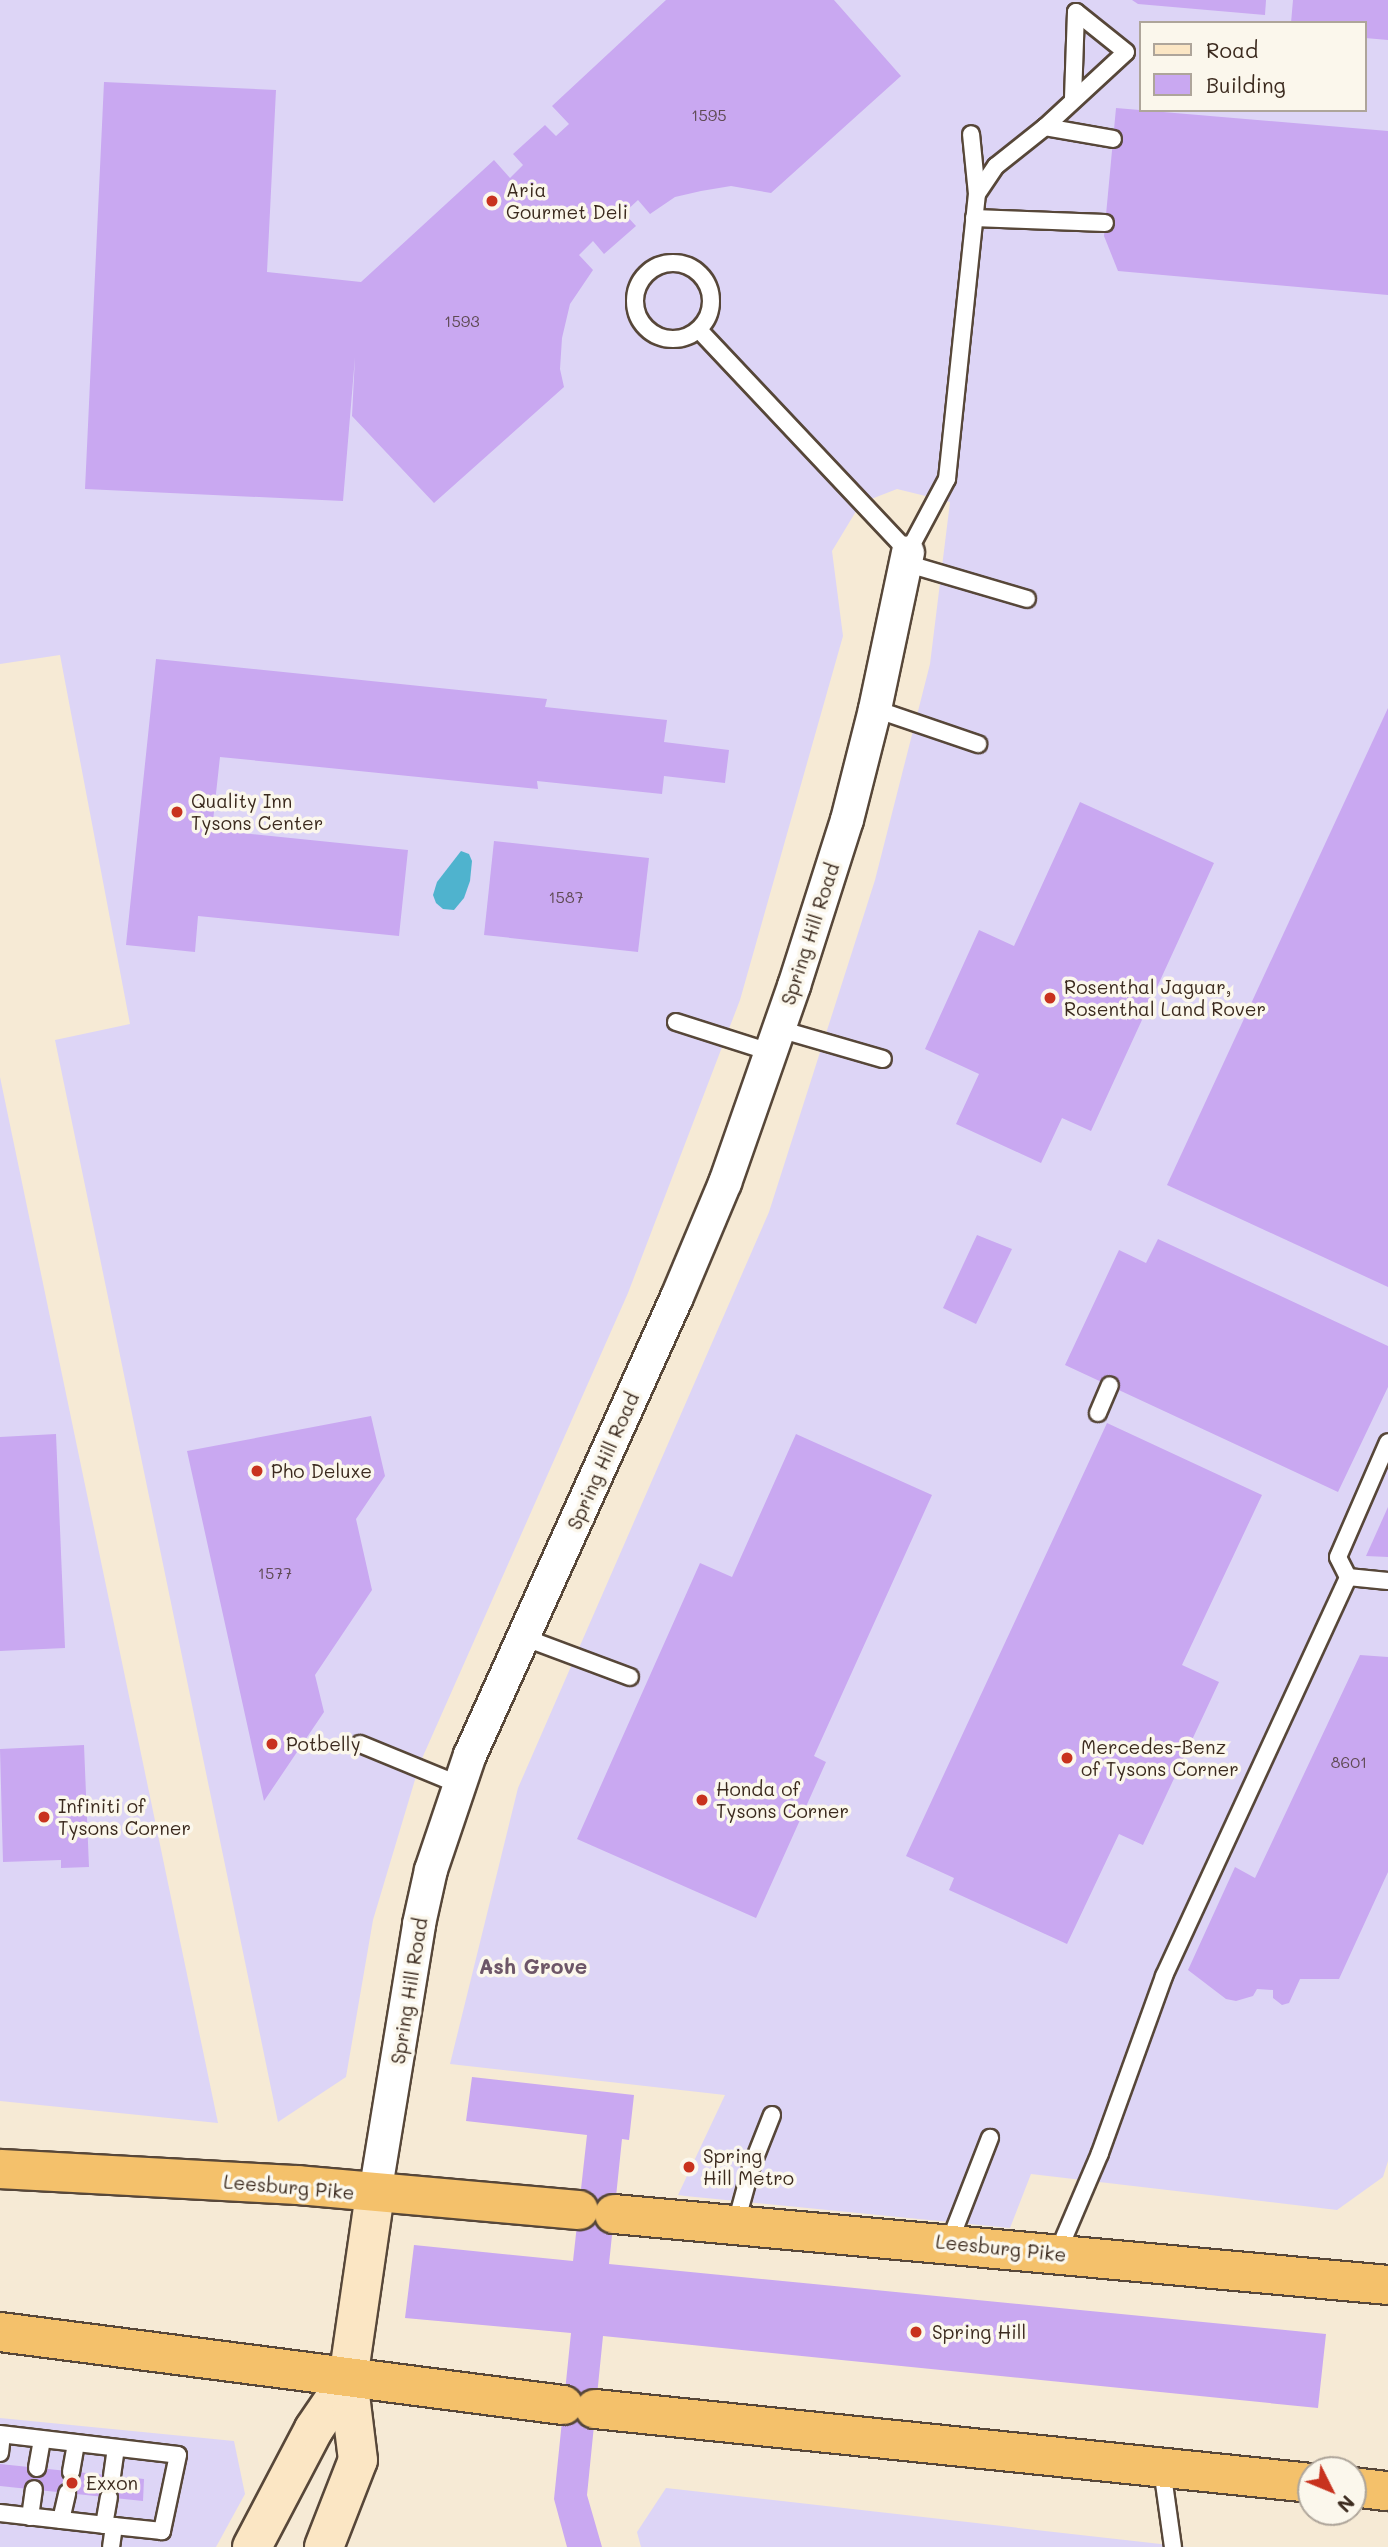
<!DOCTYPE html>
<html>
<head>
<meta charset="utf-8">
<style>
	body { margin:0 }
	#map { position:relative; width:1388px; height:2547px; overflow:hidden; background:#f6ead5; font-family:Mali,sans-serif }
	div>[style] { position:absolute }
	.built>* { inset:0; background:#ddd5f6 }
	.water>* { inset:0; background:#4fb3ce }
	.building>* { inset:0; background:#c9a8f1 }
	.roads { filter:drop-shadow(2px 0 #574739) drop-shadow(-2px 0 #574739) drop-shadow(0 2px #574739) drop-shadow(0 -2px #574739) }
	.service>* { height:16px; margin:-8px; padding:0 8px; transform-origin:8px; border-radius:8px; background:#fff }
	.service>.ring { margin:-8px; padding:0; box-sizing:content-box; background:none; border:16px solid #fff; border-radius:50% }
	.minor>* { height:32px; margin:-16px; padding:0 16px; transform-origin:16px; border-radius:16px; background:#fff }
	.secondary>* { height:38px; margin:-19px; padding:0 19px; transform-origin:19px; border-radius:19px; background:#fbe6c4 }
	.trunk>* { height:38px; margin:-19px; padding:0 19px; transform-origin:19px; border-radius:19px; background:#f4c16b }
	.dots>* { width:19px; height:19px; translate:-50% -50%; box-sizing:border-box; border:4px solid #fbf7ec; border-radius:50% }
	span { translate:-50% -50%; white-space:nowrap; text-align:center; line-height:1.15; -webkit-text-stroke:7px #fbf7ec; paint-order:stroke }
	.number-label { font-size:16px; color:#5e4a53 }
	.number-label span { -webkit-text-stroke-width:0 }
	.poi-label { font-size:19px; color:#3b2a1e }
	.left { translate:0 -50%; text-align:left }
	.street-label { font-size:19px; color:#3b2a1e }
	.neighbourhood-label { font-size:21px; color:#6d5668; font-weight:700 }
	.legend { position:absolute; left:1139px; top:21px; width:228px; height:91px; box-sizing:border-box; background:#fbf7ec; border:2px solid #aea59a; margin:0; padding:9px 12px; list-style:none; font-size:21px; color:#3b2a1e }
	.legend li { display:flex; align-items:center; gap:14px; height:35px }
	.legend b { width:35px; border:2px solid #aea59a }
	.north { position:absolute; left:1297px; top:2456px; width:70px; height:70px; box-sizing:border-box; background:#fbf7ec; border:2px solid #aea59a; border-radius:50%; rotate:133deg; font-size:19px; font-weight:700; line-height:28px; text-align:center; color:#3b2a1e }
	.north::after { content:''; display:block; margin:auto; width:24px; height:32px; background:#c8321e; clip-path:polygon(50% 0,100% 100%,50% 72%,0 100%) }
</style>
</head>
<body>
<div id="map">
	<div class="built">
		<i style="clip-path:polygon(evenodd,0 0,1388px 0,1388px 2161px,1383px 2177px,1337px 2210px,1031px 2174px,1010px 2228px,685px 2196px,678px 2195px,725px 2095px,450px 2064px,518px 1788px,769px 1212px,875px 880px,930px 664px,950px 502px,897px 489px,861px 503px,832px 551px,843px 636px,740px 1000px,628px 1293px,420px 1763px,373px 1920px,346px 2077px,278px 2122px,55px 1040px,130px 1024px,60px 655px,0 664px,0 0,1141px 23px,1365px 23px,1365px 110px,1141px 110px,1141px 23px)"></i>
		<i style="clip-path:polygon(0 1077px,218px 2123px,0 2101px)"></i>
		<i style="clip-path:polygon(0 2418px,234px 2441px,245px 2494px,216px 2547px,0 2547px)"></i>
		<i style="clip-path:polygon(666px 2488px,1187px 2547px,641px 2547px,637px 2532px)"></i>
	</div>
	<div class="water">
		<i style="clip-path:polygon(461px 851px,469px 854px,472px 861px,470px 881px,464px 898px,454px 910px,443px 909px,436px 903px,433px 895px,437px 882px)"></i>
	</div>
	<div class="building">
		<i style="clip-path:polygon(666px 0,834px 0,901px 76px,771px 193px,731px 186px,701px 191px,675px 197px,650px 214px,638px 200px,624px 213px,636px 226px,604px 254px,593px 241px,579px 255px,593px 270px,570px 304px,562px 338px,560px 369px,564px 387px,434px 503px,352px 416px,355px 357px,343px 501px,85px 489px,104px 82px,276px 90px,267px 272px,361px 282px,494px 160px,510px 178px,523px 165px,513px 154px,545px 125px,556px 136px,569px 124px,552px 106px)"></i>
		<i style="clip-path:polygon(1132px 0,1266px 0,1265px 15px,1138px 4px)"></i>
		<i style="clip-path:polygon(1293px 0,1388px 0,1388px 40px,1365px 38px,1365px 23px,1291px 23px)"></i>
		<i style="clip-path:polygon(1116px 108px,1388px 131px,1388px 295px,1118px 271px,1104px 236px)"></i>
		<i style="clip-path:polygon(156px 659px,547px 699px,545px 707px,667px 720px,664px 742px,729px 750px,725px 783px,664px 776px,662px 794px,537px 781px,538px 789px,220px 757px,212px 830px,408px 850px,399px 936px,198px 916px,195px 952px,126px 945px)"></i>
		<i style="clip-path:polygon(1388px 708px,1388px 1287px,1167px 1185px)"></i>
		<i style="clip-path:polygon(1080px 802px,1214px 863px,1091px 1131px,1062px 1118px,1041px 1163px,956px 1124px,979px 1074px,925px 1049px,979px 930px,1014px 946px)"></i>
		<i style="clip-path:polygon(494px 841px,649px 858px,638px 952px,484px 935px)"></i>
		<i style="clip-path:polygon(977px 1235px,1012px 1249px,976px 1324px,943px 1308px)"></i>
		<i style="clip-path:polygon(1158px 1239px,1388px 1346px,1388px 1387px,1338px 1492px,1065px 1365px,1119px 1250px,1146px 1263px)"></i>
		<i style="clip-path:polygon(371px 1416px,385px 1476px,356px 1519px,372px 1590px,315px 1675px,324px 1712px,264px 1801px,187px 1451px)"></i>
		<i style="clip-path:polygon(1107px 1423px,1262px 1495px,1182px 1665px,1219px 1682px,1143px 1845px,1119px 1834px,1067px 1944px,949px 1890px,954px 1878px,906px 1856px)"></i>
		<i style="clip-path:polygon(56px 1434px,65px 1648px,0 1651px,0 1437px)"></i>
		<i style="clip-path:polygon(796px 1434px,932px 1495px,814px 1756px,826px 1762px,756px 1918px,577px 1839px,700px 1563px,732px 1577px)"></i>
		<i style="clip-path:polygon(1388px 1507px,1388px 1557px,1366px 1556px)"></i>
		<i style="clip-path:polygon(1360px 1655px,1388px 1657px,1388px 1872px,1339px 1979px,1300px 1979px,1289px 2003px,1282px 2005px,1273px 1998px,1273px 1990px,1257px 1989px,1253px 1996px,1236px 2001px,1226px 1999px,1188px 1970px,1235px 1867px,1255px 1878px)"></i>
		<i style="clip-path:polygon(84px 1745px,89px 1867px,61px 1868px,61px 1860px,3px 1862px,0 1749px)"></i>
		<i style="clip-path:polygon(472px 2077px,634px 2095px,629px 2140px,622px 2139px,609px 2264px,1326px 2334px,1318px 2408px,603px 2336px,587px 2495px,602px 2547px,567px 2547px,554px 2499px,571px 2333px,405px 2318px,414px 2245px,573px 2261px,587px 2135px,466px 2121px)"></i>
		<i style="clip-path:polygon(0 2464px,144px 2479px,143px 2501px,0 2486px)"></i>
	</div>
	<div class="roads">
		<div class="service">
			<i style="left:1045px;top:127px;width:69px;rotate:10deg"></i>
			<i style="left:977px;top:194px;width:34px;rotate:-56deg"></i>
			<i style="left:996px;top:166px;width:63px;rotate:-38.5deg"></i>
			<i style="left:1045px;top:127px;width:110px;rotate:-42.8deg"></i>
			<i style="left:1126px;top:52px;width:64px;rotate:-141.3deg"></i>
			<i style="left:1076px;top:12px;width:88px;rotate:92deg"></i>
			<i style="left:974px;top:218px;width:131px;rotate:2.2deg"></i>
			<i class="ring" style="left:635px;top:263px;width:60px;height:60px"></i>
			<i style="left:699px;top:330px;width:305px;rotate:46.7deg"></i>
			<i style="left:908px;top:552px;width:83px;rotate:-61.9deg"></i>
			<i style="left:947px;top:479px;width:287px;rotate:-84deg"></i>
			<i style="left:977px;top:194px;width:60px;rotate:-95.7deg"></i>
			<i style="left:905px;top:563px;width:127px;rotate:16.4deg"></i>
			<i style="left:875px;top:709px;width:109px;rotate:18.8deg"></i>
			<i style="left:676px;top:1022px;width:99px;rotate:17.7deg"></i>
			<i style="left:779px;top:1029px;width:108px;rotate:16.1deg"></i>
			<i style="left:1098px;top:1413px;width:30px;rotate:-67deg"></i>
			<i style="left:1348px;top:1577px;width:22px;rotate:-117deg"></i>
			<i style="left:1338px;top:1557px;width:125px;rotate:-66.5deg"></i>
			<i style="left:1348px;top:1577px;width:40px;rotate:5.7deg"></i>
			<i style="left:523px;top:1637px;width:114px;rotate:20.5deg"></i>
			<i style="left:360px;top:1744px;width:108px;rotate:22.3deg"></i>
			<i style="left:736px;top:2223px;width:57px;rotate:-74.7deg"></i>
			<i style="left:751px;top:2168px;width:57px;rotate:-68.4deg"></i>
			<i style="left:949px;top:2243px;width:113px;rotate:-68.7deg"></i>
			<i style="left:1057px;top:2254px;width:110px;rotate:-66.9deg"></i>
			<i style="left:1100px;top:2153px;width:188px;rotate:-70.1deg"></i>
			<i style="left:1164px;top:1976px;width:439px;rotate:-65.2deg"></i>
			<i style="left:0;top:2434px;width:179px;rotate:6.7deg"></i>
			<i style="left:178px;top:2455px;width:78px;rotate:101.9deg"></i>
			<i style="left:162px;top:2531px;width:48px;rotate:-174.1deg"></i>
			<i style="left:114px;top:2526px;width:21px;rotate:98deg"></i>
			<i style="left:0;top:2453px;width:18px;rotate:-84deg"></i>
			<i style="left:37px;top:2468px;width:29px;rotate:-80deg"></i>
			<i style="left:1162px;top:2469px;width:79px;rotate:82deg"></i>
			<i style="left:71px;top:2472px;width:29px;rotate:-80deg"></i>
			<i style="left:112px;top:2476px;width:28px;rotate:-82deg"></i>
			<i style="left:0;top:2513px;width:115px;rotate:6.5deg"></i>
			<i style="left:30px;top:2517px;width:28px;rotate:-82deg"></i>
			<i style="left:61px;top:2520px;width:28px;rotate:-77deg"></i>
			<i style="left:104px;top:2525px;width:28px;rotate:-80deg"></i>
		</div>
		<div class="minor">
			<i style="left:375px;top:2194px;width:274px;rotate:-80.7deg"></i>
			<i style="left:419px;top:1924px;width:55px;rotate:-77.5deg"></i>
			<i style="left:431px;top:1870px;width:121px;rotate:-71.3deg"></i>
			<i style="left:470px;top:1755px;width:503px;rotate:-65.68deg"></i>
			<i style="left:677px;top:1297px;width:124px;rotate:-67.2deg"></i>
			<i style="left:725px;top:1183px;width:209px;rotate:-70.7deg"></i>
			<i style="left:794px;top:986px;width:174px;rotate:-72.3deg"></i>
			<i style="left:847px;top:820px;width:114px;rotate:-75.8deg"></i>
			<i style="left:875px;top:709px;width:160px;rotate:-78.1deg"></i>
		</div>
		<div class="secondary">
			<i style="left:252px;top:2547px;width:133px;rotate:-62.3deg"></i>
			<i style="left:314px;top:2429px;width:60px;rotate:-55.8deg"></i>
			<i style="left:324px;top:2547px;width:93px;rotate:-68.7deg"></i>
			<i style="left:358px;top:2460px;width:82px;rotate:-97deg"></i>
			<i style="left:348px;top:2379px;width:187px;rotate:-81.7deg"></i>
		</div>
		<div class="trunk">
			<i style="left:0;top:2169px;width:298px;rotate:3.1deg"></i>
			<i style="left:298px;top:2185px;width:282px;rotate:5.1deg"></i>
			<i style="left:614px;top:2214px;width:777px;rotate:5.24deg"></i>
			<i style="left:0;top:2332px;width:568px;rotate:7.39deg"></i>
			<i style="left:595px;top:2409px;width:720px;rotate:5.9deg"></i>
			<i style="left:1353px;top:2487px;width:35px;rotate:7deg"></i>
		</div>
	</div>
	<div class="dots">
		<i style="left:492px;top:201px;background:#c8321e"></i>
		<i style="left:177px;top:812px;background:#c8321e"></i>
		<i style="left:1050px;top:998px;background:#c8321e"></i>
		<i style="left:257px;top:1471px;background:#c8321e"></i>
		<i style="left:272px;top:1744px;background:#c8321e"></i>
		<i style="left:1067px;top:1758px;background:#c8321e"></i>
		<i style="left:702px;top:1800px;background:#c8321e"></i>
		<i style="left:44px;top:1817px;background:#c8321e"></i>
		<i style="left:689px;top:2167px;background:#c8321e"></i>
		<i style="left:916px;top:2332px;background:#c8321e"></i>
		<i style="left:72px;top:2483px;background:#c8321e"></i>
	</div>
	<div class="number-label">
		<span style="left:709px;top:115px">1595</span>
		<span style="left:462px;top:321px">1593</span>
		<span style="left:566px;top:897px">1587</span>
		<span style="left:275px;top:1573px">1577</span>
		<span style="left:1349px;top:1762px">8601</span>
	</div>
	<div class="poi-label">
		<span class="left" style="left:506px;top:201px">Aria<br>Gourmet Deli</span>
		<span class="left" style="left:191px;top:812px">Quality Inn<br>Tysons Center</span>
		<span class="left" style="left:1064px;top:998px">Rosenthal Jaguar,<br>Rosenthal Land Rover</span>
		<span class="left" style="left:271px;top:1471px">Pho Deluxe</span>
		<span class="left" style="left:286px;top:1744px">Potbelly</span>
		<span class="left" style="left:1081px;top:1758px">Mercedes-Benz<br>of Tysons Corner</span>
		<span class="left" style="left:716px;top:1800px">Honda of<br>Tysons Corner</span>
		<span class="left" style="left:58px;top:1817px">Infiniti of<br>Tysons Corner</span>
		<span class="left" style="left:703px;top:2167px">Spring<br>Hill Metro</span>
		<span class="left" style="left:932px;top:2332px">Spring Hill</span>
		<span class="left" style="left:86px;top:2483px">Exxon</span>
	</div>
	<div class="street-label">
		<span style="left:810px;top:934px;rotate:-72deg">Spring Hill Road</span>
		<span style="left:603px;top:1461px;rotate:-66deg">Spring Hill Road</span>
		<span style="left:409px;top:1991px;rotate:-81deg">Spring Hill Road</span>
		<span style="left:289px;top:2187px;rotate:5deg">Leesburg Pike</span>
		<span style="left:1001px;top:2248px;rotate:6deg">Leesburg Pike</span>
	</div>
	<div class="neighbourhood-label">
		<span style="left:533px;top:1966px">Ash Grove</span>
	</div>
	<ul class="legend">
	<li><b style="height:9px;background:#fbe6c4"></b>Road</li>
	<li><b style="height:19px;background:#c9a8f1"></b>Building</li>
	</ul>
	<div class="north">N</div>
</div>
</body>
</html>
